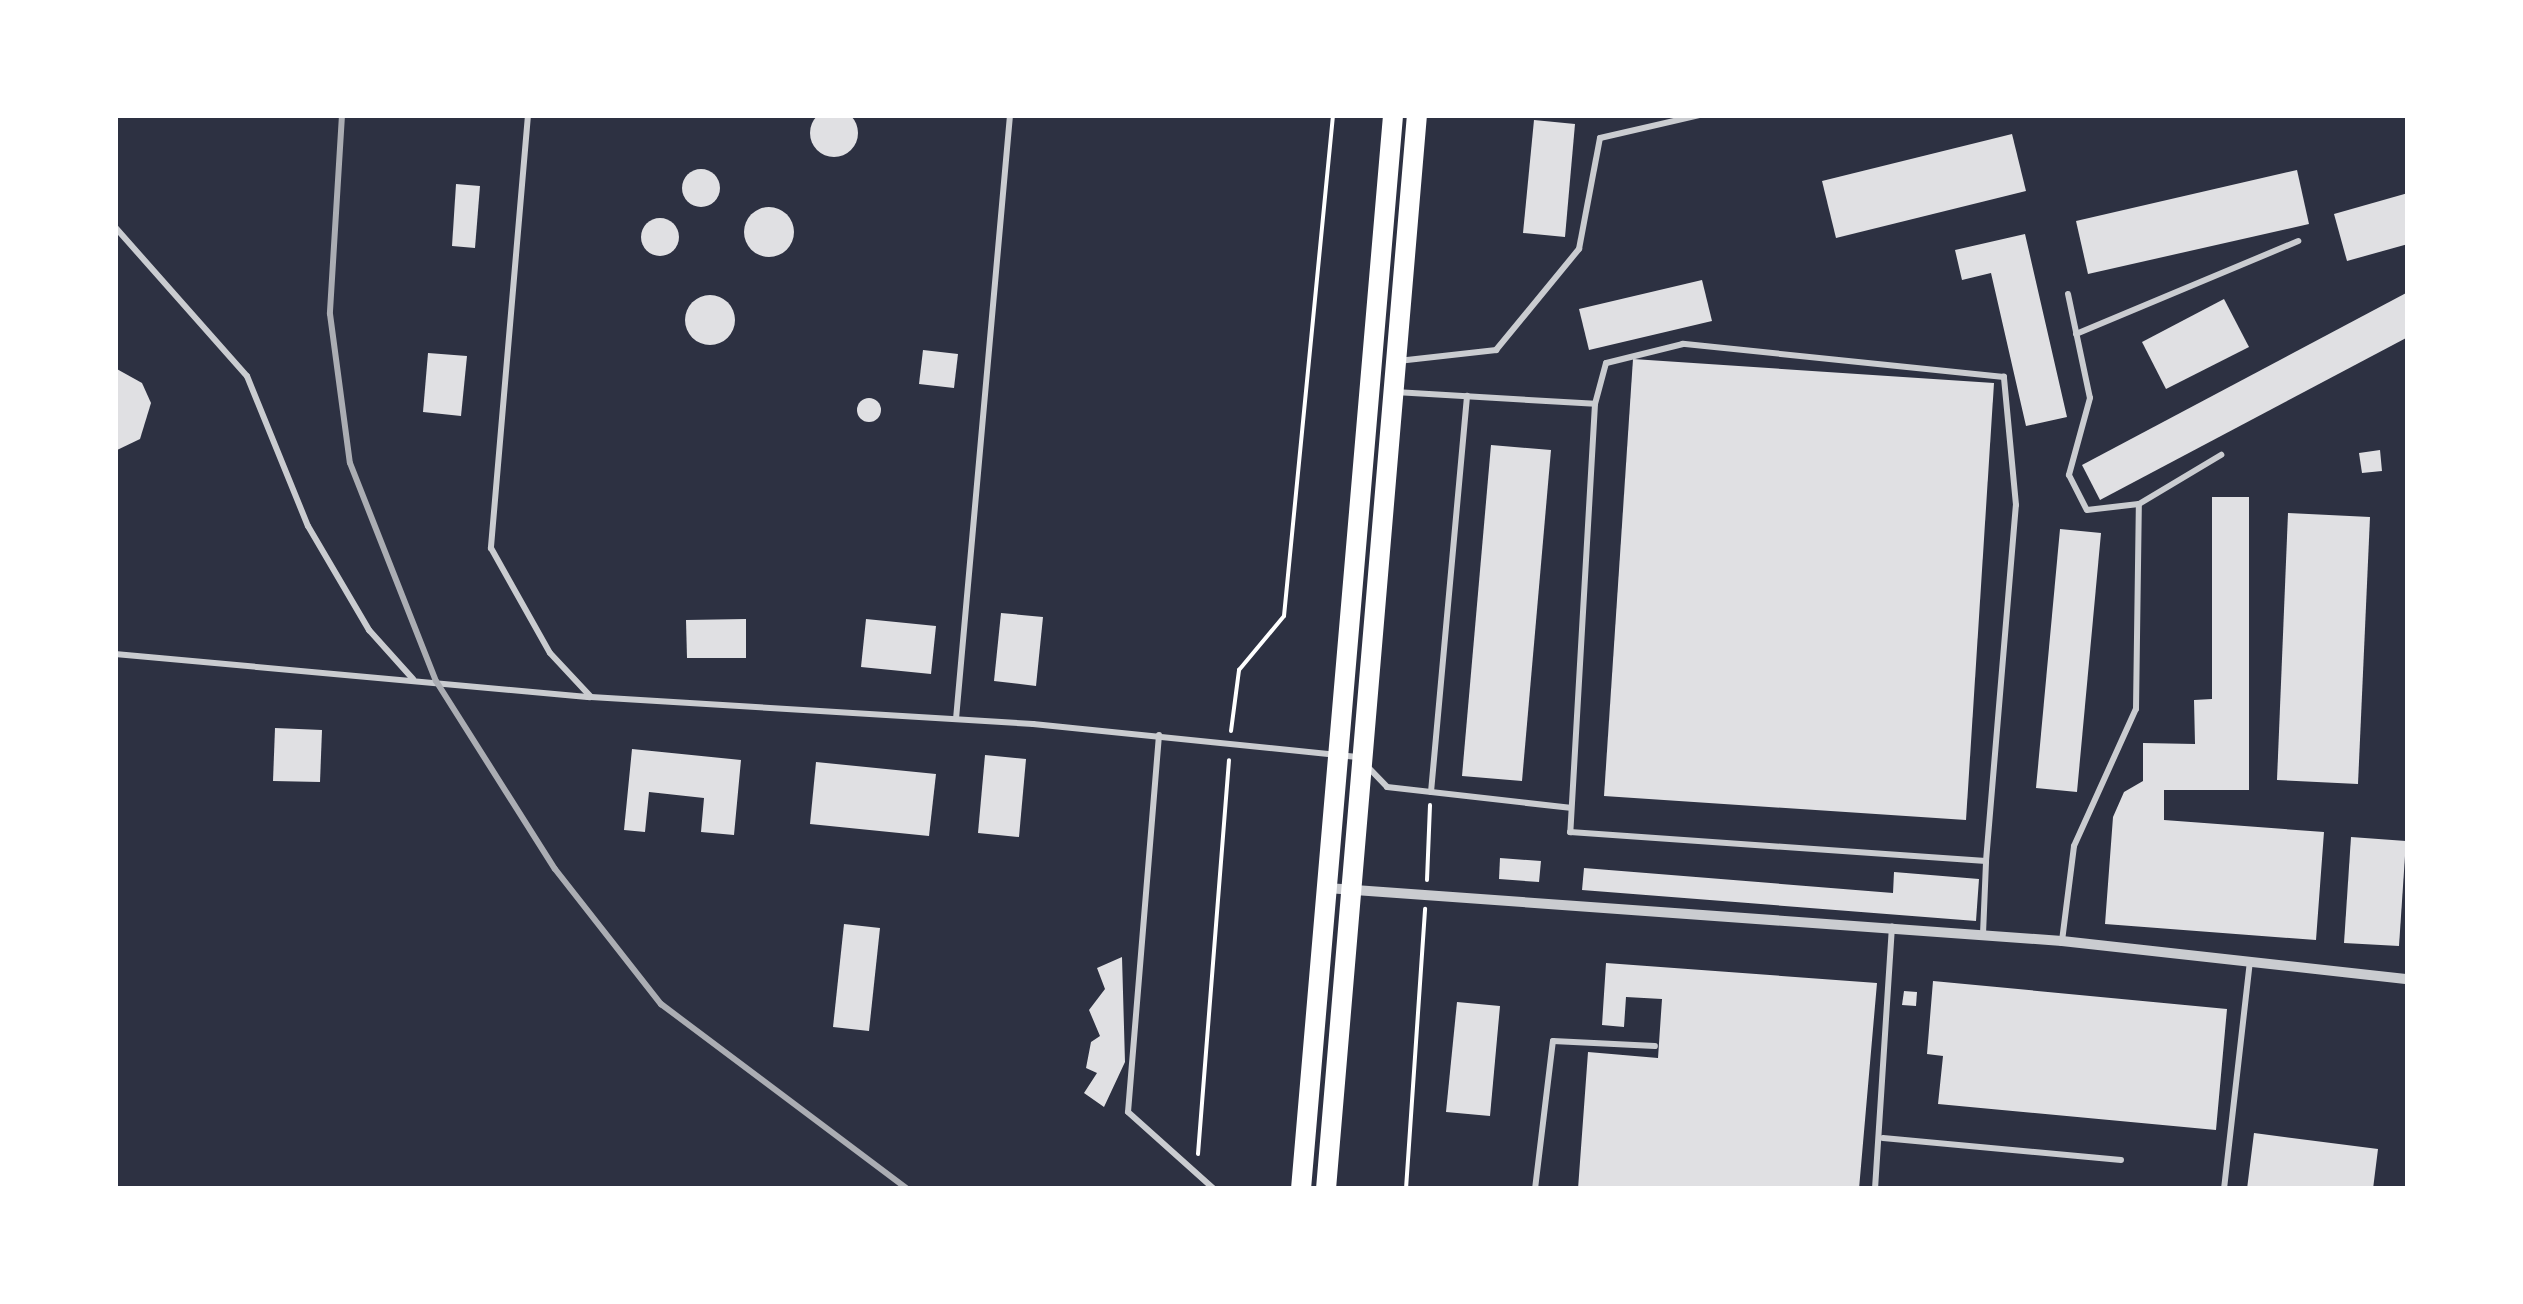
<!DOCTYPE html>
<html>
<head>
<meta charset="utf-8">
<style>
	body { margin:0 }
	#map { position:relative; width:2523px; height:1304px; overflow:hidden; background:#2d3142; font-family:"Alegreya Sans",sans-serif }
	div>[style] { position:absolute }
	.building>* { inset:0; background:#e0e0e3 }
	.round { border-radius:50% }
	.path>* { height:4px; margin:-2px; padding:0 2px; transform-origin:2px; border-radius:2px; background:#fff }
	.service>* { height:6px; margin:-3px; padding:0 3px; transform-origin:3px; border-radius:3px; background:#caccd0 }
	.minor>* { height:10px; margin:-5px; padding:0 5px; transform-origin:5px; border-radius:5px; background:#caccd0 }
	.primary>* { height:20px; margin:-10px; padding:0 10px; transform-origin:10px; border-radius:10px; background:#fff }
	.rail>* { height:6px; margin:-3px; padding:0 3px; transform-origin:3px; border-radius:3px; background:#abadb3 }
	span { translate:-50% -50%; white-space:nowrap; text-align:center; line-height:1.15; -webkit-text-stroke:8px #fff; paint-order:stroke }
	.frame { position:absolute; inset:0; border:118px solid #fff; pointer-events:none }
</style>
</head>
<body>
<div id="map">
	<div class="building">
		<i class="round" style="left:810px;top:109px;width:48px;height:48px"></i>
		<i style="clip-path:polygon(1534px 120px,1575px 124px,1565px 237px,1523px 233px)"></i>
		<i style="clip-path:polygon(2012px 134px,2026px 191px,1836px 238px,1822px 181px)"></i>
		<i class="round" style="left:682px;top:169px;width:38px;height:38px"></i>
		<i style="clip-path:polygon(2297px 170px,2309px 224px,2088px 274px,2076px 221px)"></i>
		<i style="clip-path:polygon(456px 184px,480px 186px,475px 248px,452px 246px)"></i>
		<i style="clip-path:polygon(2408px 193px,2408px 244px,2347px 261px,2334px 214px)"></i>
		<i class="round" style="left:744px;top:207px;width:50px;height:50px"></i>
		<i class="round" style="left:641px;top:218px;width:38px;height:38px"></i>
		<i style="clip-path:polygon(2025px 234px,2067px 417px,2026px 426px,1991px 273px,1962px 280px,1955px 250px)"></i>
		<i style="clip-path:polygon(1702px 280px,1712px 321px,1589px 350px,1579px 309px)"></i>
		<i style="clip-path:polygon(2408px 292px,2408px 337px,2100px 500px,2082px 465px)"></i>
		<i class="round" style="left:685px;top:295px;width:50px;height:50px"></i>
		<i style="clip-path:polygon(2224px 299px,2249px 347px,2166px 389px,2142px 342px)"></i>
		<i style="clip-path:polygon(923px 350px,958px 354px,954px 388px,919px 384px)"></i>
		<i style="clip-path:polygon(428px 353px,467px 356px,461px 416px,423px 412px)"></i>
		<i style="clip-path:polygon(1633px 359px,1994px 383px,1966px 820px,1604px 796px)"></i>
		<i style="clip-path:polygon(115px 368px,142px 383px,151px 403px,140px 439px,115px 451px)"></i>
		<i class="round" style="left:857px;top:398px;width:24px;height:24px"></i>
		<i style="clip-path:polygon(1491px 445px,1551px 450px,1522px 781px,1462px 776px)"></i>
		<i style="clip-path:polygon(2380px 450px,2382px 471px,2362px 473px,2359px 453px)"></i>
		<i style="clip-path:polygon(2212px 497px,2249px 497px,2249px 790px,2164px 790px,2164px 820px,2324px 832px,2316px 940px,2105px 924px,2113px 817px,2124px 792px,2143px 781px,2143px 743px,2195px 744px,2194px 700px,2212px 699px)"></i>
		<i style="clip-path:polygon(2288px 513px,2370px 517px,2358px 784px,2277px 780px)"></i>
		<i style="clip-path:polygon(2060px 529px,2101px 533px,2077px 792px,2036px 788px)"></i>
		<i style="clip-path:polygon(1001px 613px,1043px 617px,1036px 686px,994px 681px)"></i>
		<i style="clip-path:polygon(746px 619px,746px 658px,687px 658px,686px 620px)"></i>
		<i style="clip-path:polygon(866px 619px,936px 626px,931px 674px,861px 667px)"></i>
		<i style="clip-path:polygon(275px 728px,322px 730px,320px 782px,273px 781px)"></i>
		<i style="clip-path:polygon(632px 749px,741px 760px,734px 835px,701px 832px,704px 798px,649px 792px,645px 832px,624px 830px)"></i>
		<i style="clip-path:polygon(985px 755px,1026px 759px,1019px 837px,978px 833px)"></i>
		<i style="clip-path:polygon(816px 762px,936px 774px,929px 836px,810px 824px)"></i>
		<i style="clip-path:polygon(2351px 837px,2406px 841px,2399px 946px,2344px 943px)"></i>
		<i style="clip-path:polygon(1500px 858px,1541px 861px,1539px 882px,1499px 879px)"></i>
		<i style="clip-path:polygon(1584px 868px,1893px 893px,1894px 872px,1979px 879px,1976px 921px,1582px 890px)"></i>
		<i style="clip-path:polygon(844px 924px,880px 928px,869px 1031px,833px 1027px)"></i>
		<i style="clip-path:polygon(1122px 957px,1125px 1062px,1104px 1107px,1084px 1093px,1097px 1073px,1086px 1068px,1091px 1042px,1100px 1036px,1089px 1010px,1105px 989px,1097px 968px)"></i>
		<i style="clip-path:polygon(1606px 963px,1877px 983px,1859px 1189px,1578px 1189px,1588px 1052px,1658px 1058px,1662px 999px,1626px 997px,1624px 1027px,1602px 1025px)"></i>
		<i style="clip-path:polygon(1933px 981px,2227px 1009px,2216px 1130px,1938px 1104px,1943px 1056px,1927px 1054px)"></i>
		<i style="clip-path:polygon(1904px 991px,1917px 992px,1916px 1006px,1902px 1005px)"></i>
		<i style="clip-path:polygon(1457px 1002px,1500px 1006px,1490px 1116px,1446px 1112px)"></i>
		<i style="clip-path:polygon(2254px 1133px,2378px 1149px,2373px 1189px,2247px 1189px)"></i>
	</div>
	<div class="path">
		<i style="left:1231px;top:731px;width:62px;rotate:-82.5deg"></i>
		<i style="left:1239px;top:670px;width:70px;rotate:-50.2deg"></i>
		<i style="left:1284px;top:616px;width:503px;rotate:-84.41deg"></i>
		<i style="left:1427px;top:880px;width:75px;rotate:-87.7deg"></i>
		<i style="left:1198px;top:1154px;width:395px;rotate:-85.5deg"></i>
		<i style="left:1406px;top:1189px;width:281px;rotate:-86.1deg"></i>
	</div>
	<div class="service">
		<i style="left:528px;top:115px;width:435px;rotate:94.9deg"></i>
		<i style="left:491px;top:548px;width:120px;rotate:60.7deg"></i>
		<i style="left:550px;top:653px;width:60px;rotate:47deg"></i>
		<i style="left:591px;top:697px;width:443px;rotate:3.5deg"></i>
		<i style="left:1033px;top:724px;width:326px;rotate:5.8deg"></i>
		<i style="left:115px;top:227px;width:199px;rotate:48.5deg"></i>
		<i style="left:247px;top:376px;width:162px;rotate:67.9deg"></i>
		<i style="left:308px;top:526px;width:121px;rotate:59.6deg"></i>
		<i style="left:369px;top:630px;width:66px;rotate:48.1deg"></i>
		<i style="left:2068px;top:294px;width:106px;rotate:78.1deg"></i>
		<i style="left:2090px;top:398px;width:80px;rotate:105.3deg"></i>
		<i style="left:2069px;top:475px;width:39px;rotate:63deg"></i>
		<i style="left:2087px;top:510px;width:52px;rotate:-6.6deg"></i>
		<i style="left:2076px;top:334px;width:241px;rotate:-22.7deg"></i>
		<i style="left:1398px;top:361px;width:99px;rotate:-6.4deg"></i>
		<i style="left:1496px;top:350px;width:131px;rotate:-50.6deg"></i>
		<i style="left:1579px;top:249px;width:113px;rotate:-79.3deg"></i>
		<i style="left:1600px;top:138px;width:103px;rotate:-13deg"></i>
		<i style="left:1395px;top:392px;width:200px;rotate:3.4deg"></i>
		<i style="left:1595px;top:404px;width:429px;rotate:93.3deg"></i>
		<i style="left:1570px;top:832px;width:417px;rotate:4deg"></i>
		<i style="left:1986px;top:861px;width:357px;rotate:-85.2deg"></i>
		<i style="left:2016px;top:505px;width:129px;rotate:-95.4deg"></i>
		<i style="left:2004px;top:377px;width:323px;rotate:-174.1deg"></i>
		<i style="left:1683px;top:344px;width:79px;rotate:166.1deg"></i>
		<i style="left:1606px;top:363px;width:42px;rotate:105deg"></i>
		<i style="left:115px;top:654px;width:477px;rotate:5.2deg"></i>
		<i style="left:956px;top:719px;width:606px;rotate:-84.89deg"></i>
		<i style="left:1159px;top:735px;width:378px;rotate:94.7deg"></i>
		<i style="left:1128px;top:1112px;width:115px;rotate:41.8deg"></i>
		<i style="left:1366px;top:765px;width:30px;rotate:46deg"></i>
		<i style="left:1387px;top:787px;width:184px;rotate:6.5deg"></i>
		<i style="left:1431px;top:792px;width:398px;rotate:-84.8deg"></i>
		<i style="left:1983px;top:934px;width:73px;rotate:-87.6deg"></i>
		<i style="left:2062px;top:941px;width:96px;rotate:-82.8deg"></i>
		<i style="left:2074px;top:846px;width:150px;rotate:-65.7deg"></i>
		<i style="left:2136px;top:709px;width:205px;rotate:-89.2deg"></i>
		<i style="left:2139px;top:504px;width:96px;rotate:-30.9deg"></i>
		<i style="left:1883px;top:1138px;width:239px;rotate:5.3deg"></i>
		<i style="left:1535px;top:1189px;width:149px;rotate:-83.1deg"></i>
		<i style="left:1553px;top:1041px;width:102px;rotate:2.8deg"></i>
		<i style="left:1875px;top:1189px;width:263px;rotate:-86.3deg"></i>
		<i style="left:2224px;top:1189px;width:228px;rotate:-83.5deg"></i>
	</div>
	<div class="minor">
		<i style="left:1327px;top:888px;width:737px;rotate:4.12deg"></i>
		<i style="left:2062px;top:941px;width:348px;rotate:6.3deg"></i>
	</div>
	<div class="primary">
		<i style="left:1301px;top:1189px;width:1078px;rotate:-85.1deg"></i>
		<i style="left:1326px;top:1189px;width:1078px;rotate:-85.16deg"></i>
	</div>
	<div class="rail">
		<i style="left:342px;top:115px;width:199px;rotate:93.5deg"></i>
		<i style="left:330px;top:314px;width:150px;rotate:82.4deg"></i>
		<i style="left:350px;top:463px;width:234px;rotate:68.5deg"></i>
		<i style="left:436px;top:681px;width:222px;rotate:57.7deg"></i>
		<i style="left:555px;top:869px;width:172px;rotate:51.9deg"></i>
		<i style="left:661px;top:1004px;width:308px;rotate:36.9deg"></i>
	</div>
	<div class="frame"></div>
</div>
</body>
</html>
